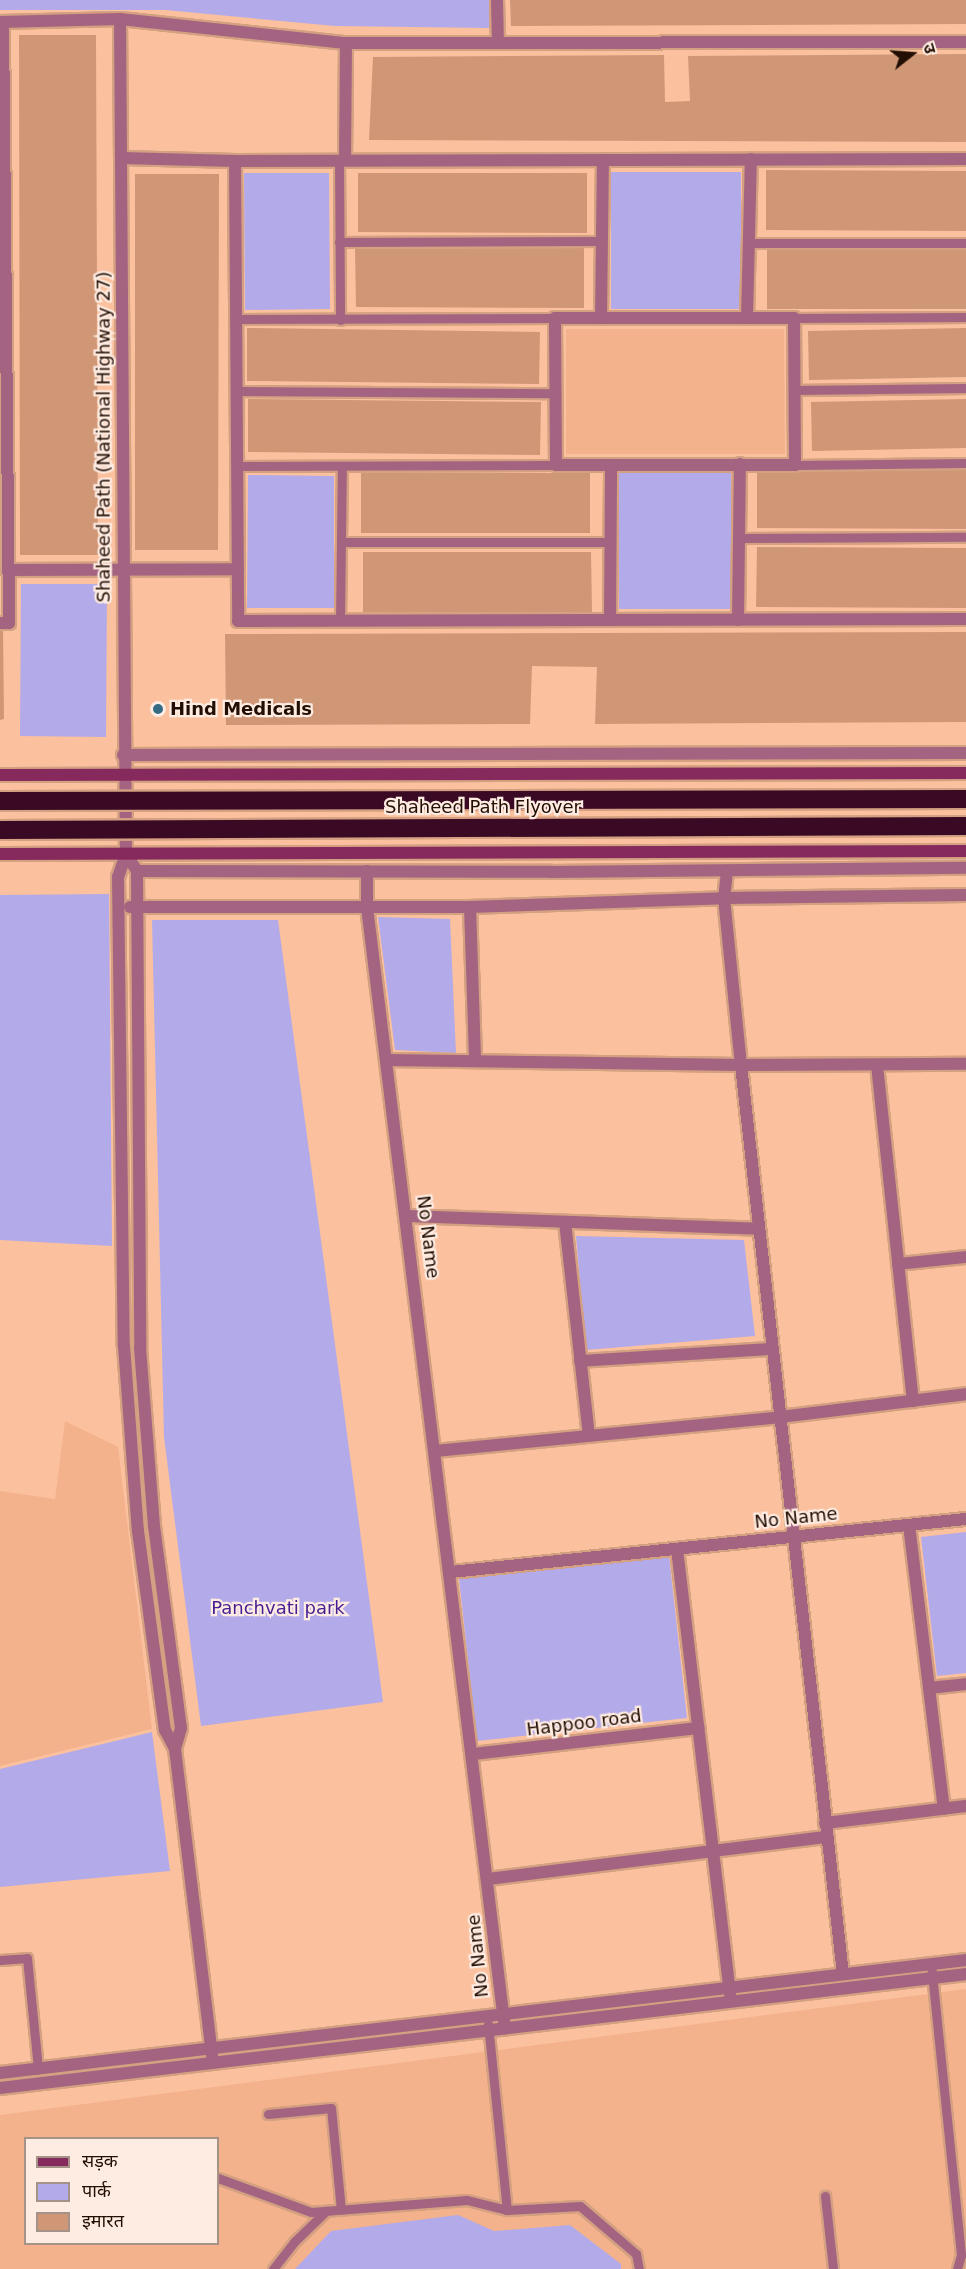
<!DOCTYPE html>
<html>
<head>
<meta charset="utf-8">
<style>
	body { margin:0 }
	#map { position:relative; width:966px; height:2269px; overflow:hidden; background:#fbc09e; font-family:"DejaVu Sans","Noto Sans Devanagari",sans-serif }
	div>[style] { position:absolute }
	.built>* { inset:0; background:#f4b28c }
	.green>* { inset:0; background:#b3aae9 }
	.building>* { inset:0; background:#d09777 }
	.roads { filter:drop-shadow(2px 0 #d4a082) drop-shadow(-2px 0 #d4a082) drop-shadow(0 2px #d4a082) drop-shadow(0 -2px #d4a082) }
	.lane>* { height:9px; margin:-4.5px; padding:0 4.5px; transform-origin:4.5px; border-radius:4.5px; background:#a36381 }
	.street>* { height:12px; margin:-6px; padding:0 6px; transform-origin:6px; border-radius:6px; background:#a36381 }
	.secondary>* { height:12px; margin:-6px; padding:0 6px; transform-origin:6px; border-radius:6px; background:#86295c }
	.bridges { filter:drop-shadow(2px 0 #d4a082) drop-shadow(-2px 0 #d4a082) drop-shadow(0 2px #d4a082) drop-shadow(0 -2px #d4a082) }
	.highway-bridge>* { height:18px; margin:-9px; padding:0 9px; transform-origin:9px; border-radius:9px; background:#3a0a25 }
	.dots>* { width:16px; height:16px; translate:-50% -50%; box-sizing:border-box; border:3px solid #feebe1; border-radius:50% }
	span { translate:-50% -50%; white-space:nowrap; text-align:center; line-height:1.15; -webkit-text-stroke:4.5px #feebe1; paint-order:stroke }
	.street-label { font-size:18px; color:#220e03 }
	.poi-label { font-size:18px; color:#220e03; font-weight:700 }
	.left { translate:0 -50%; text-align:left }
	.park-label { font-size:18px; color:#451e92 }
	.legend { position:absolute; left:24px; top:2137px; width:195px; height:108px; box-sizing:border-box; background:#feebe1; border:2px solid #a69388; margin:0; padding:8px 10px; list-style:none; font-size:18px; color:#220e03 }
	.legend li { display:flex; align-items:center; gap:12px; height:30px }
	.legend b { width:30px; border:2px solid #a69388 }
	.north { position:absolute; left:882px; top:24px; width:60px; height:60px; -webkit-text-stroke:4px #feebe1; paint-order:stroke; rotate:73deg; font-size:16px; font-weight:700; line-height:24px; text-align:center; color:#220e03 }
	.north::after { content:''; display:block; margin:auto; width:21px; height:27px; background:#220e03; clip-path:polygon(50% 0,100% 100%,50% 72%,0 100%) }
</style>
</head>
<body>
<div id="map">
	<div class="built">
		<i style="clip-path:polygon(566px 329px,784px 329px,785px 454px,566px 454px)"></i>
		<i style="clip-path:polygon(65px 1421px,118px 1447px,152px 1729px,0 1766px,0 1491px,55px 1499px)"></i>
		<i style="clip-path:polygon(evenodd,966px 1989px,966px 2269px,0 2269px,0 2115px,966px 1989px,26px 2138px,218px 2138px,218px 2244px,26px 2244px,26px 2138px)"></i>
	</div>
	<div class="green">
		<i style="clip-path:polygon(0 0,489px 0,489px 28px,335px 26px,165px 10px,0 10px)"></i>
		<i style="clip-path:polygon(611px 172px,741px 172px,741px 309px,611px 309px)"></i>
		<i style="clip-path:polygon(244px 173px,329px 173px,330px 309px,245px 310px)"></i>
		<i style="clip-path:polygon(619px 473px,731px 473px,731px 609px,619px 609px)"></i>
		<i style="clip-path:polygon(248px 475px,334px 476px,334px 608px,247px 608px)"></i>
		<i style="clip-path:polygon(21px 584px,107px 584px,106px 737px,20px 736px)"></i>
		<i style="clip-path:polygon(109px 894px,112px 1246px,0 1240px,0 895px)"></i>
		<i style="clip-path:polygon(378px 917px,450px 919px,456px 1053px,395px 1050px)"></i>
		<i style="clip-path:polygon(152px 920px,278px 920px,383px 1702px,201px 1726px,164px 1437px)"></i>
		<i style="clip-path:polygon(576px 1236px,744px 1240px,755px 1336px,586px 1350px)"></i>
		<i style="clip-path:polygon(966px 1532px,966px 1673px,937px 1676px,921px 1537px)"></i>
		<i style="clip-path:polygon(669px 1556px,687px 1718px,477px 1741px,459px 1579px)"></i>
		<i style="clip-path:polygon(152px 1732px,170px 1871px,0 1887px,0 1769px)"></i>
		<i style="clip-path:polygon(458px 2215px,494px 2231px,570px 2225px,621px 2264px,621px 2269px,295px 2269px,331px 2231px)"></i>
	</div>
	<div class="building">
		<i style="clip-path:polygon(510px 0,966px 0,966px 24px,511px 26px)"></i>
		<i style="clip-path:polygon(19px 35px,96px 35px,98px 555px,20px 555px)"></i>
		<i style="clip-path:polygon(966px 54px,966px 142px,369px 140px,373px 57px,664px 55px,665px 102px,690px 101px,688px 56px)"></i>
		<i style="clip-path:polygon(766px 170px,966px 171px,966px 231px,766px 230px)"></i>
		<i style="clip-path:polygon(358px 173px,587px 173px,587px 233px,358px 232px)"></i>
		<i style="clip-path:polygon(135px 174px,219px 174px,218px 550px,135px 550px)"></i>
		<i style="clip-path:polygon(355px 248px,584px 248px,584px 308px,356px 307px)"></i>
		<i style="clip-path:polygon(767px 249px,966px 249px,966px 309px,767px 309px)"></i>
		<i style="clip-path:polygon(247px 328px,540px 332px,539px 384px,247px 381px)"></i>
		<i style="clip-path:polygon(966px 328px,966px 377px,809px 380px,808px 331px)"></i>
		<i style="clip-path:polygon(248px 399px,541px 402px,540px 455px,248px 452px)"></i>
		<i style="clip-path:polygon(966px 399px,966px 448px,812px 451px,811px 402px)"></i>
		<i style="clip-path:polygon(757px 469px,966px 469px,966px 529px,757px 528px)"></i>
		<i style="clip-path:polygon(361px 473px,590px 473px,590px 533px,361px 533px)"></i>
		<i style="clip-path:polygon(757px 547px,966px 548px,966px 608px,756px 607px)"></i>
		<i style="clip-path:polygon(363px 552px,591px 552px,592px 612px,363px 612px)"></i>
		<i style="clip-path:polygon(0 631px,3px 631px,4px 719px,0 720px)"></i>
		<i style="clip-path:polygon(966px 632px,966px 722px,595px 724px,597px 667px,532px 666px,530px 724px,226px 725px,225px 634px)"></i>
	</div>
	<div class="roads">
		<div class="lane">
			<i style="left:339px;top:160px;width:160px;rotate:89.6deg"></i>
			<i style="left:339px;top:242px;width:263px;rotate:-0.2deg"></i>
			<i style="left:749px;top:243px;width:217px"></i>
			<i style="left:794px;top:318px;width:172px;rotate:-0.3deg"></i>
			<i style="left:236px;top:319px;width:319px;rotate:-0.2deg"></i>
			<i style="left:795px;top:390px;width:171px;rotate:-0.7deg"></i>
			<i style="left:237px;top:391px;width:319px;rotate:0.4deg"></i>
			<i style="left:795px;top:465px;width:171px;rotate:-0.7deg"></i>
			<i style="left:237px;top:466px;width:319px;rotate:-0.2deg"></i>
			<i style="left:741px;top:538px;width:225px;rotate:-0.3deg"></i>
			<i style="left:342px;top:542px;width:268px"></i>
			<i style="left:340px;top:621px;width:155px;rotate:-89.3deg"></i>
			<i style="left:0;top:1960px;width:27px;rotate:-4deg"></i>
			<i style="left:27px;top:1958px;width:112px;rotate:84.3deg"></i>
			<i style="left:931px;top:1964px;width:293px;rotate:84.1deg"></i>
			<i style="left:961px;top:2255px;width:15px;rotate:106deg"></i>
			<i style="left:488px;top:2024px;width:187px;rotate:84.2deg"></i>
			<i style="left:268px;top:2114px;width:63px;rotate:-5.4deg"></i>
			<i style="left:331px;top:2108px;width:102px;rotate:84.4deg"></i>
			<i style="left:218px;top:2178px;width:99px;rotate:20.1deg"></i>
			<i style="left:311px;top:2212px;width:156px;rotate:-4.4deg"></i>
			<i style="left:467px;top:2200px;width:41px;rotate:14deg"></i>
			<i style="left:507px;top:2210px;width:73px;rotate:-3.1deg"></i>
			<i style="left:580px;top:2206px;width:74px;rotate:40.6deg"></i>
			<i style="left:636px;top:2254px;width:15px;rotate:79deg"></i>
			<i style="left:825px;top:2196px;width:73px;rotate:83.7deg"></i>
			<i style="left:273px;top:2269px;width:34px;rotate:-52deg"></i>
			<i style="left:294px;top:2242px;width:45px;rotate:-44.1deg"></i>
		</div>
		<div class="street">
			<i style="left:497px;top:0;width:43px;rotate:88.7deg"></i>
			<i style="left:120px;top:19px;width:835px;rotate:89.59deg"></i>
			<i style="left:126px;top:854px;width:24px;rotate:109deg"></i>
			<i style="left:118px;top:877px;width:469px;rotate:89.3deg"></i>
			<i style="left:124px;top:1346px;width:186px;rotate:85.7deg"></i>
			<i style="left:138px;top:1531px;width:201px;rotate:82.3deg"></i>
			<i style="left:165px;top:1730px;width:21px;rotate:62deg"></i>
			<i style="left:175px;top:1749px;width:316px;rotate:83.1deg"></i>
			<i style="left:0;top:22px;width:120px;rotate:-1.4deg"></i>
			<i style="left:120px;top:19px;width:227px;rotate:6.1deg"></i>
			<i style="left:346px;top:43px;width:620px;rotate:-0.09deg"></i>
			<i style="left:121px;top:158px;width:114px;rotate:1.5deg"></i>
			<i style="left:235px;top:161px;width:731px;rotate:-0.16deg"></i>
			<i style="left:345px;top:160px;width:117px;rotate:-89.5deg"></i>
			<i style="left:235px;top:161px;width:460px;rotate:89.6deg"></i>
			<i style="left:238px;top:621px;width:728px;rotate:-0.16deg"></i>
			<i style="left:555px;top:318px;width:239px"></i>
			<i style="left:794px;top:318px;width:147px;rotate:89.6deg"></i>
			<i style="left:795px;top:465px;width:239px;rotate:180deg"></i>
			<i style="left:556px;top:465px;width:147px;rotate:-90.4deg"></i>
			<i style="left:601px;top:318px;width:158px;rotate:-89.3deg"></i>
			<i style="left:747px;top:318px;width:159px;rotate:-88.6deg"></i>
			<i style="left:8px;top:570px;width:230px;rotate:-0.2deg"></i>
			<i style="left:610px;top:620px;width:155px;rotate:-89.6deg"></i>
			<i style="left:738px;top:620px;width:156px;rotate:-89.3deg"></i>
			<i style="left:0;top:623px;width:9px"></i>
			<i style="left:9px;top:623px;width:601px;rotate:-90.57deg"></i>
			<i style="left:123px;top:755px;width:843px;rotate:-0.14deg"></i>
			<i style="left:126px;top:854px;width:20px;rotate:57deg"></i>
			<i style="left:137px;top:871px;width:477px;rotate:89.6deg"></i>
			<i style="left:140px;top:1348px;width:179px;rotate:85.5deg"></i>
			<i style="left:154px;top:1526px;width:204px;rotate:82.4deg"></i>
			<i style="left:181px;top:1728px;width:22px;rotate:106deg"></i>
			<i style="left:137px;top:871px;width:415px;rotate:0.1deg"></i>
			<i style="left:552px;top:872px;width:414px;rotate:-0.6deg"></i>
			<i style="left:367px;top:871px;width:36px;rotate:90deg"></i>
			<i style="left:367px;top:907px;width:1130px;rotate:82.99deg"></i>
			<i style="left:727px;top:871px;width:27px;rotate:96deg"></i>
			<i style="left:724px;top:898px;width:168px;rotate:84.2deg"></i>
			<i style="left:741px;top:1065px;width:915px;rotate:83.6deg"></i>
			<i style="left:130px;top:907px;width:340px"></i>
			<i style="left:470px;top:907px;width:254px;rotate:-2deg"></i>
			<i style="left:724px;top:898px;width:242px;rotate:-0.7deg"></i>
			<i style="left:470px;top:907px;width:154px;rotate:88.1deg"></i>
			<i style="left:387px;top:1060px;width:354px;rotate:0.8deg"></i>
			<i style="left:741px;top:1065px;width:225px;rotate:-0.3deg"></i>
			<i style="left:877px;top:1065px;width:338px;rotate:83.9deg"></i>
			<i style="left:407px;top:1216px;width:352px;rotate:2.1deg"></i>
			<i style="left:565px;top:1222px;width:215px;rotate:83.6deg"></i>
			<i style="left:898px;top:1264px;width:68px;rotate:-5.9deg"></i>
			<i style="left:580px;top:1361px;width:192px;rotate:-3.6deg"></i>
			<i style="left:436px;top:1451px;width:346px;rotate:-5.6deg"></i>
			<i style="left:780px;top:1417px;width:187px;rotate:-7deg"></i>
			<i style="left:909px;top:1525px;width:286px;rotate:83deg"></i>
			<i style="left:677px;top:1549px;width:449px;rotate:83.2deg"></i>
			<i style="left:451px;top:1572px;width:518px;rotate:-5.88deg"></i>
			<i style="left:929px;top:1688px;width:37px;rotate:-6deg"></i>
			<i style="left:473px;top:1754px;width:227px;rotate:-6.6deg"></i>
			<i style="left:825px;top:1823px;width:142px;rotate:-6.9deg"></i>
			<i style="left:488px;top:1879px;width:342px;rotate:-7.1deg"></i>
			<i style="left:0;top:2073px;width:973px;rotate:-6.67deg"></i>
			<i style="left:0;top:2088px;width:973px;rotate:-6.73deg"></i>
		</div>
		<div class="secondary">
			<i style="left:0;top:775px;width:966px;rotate:-0.12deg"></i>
			<i style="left:0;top:854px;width:966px;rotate:-0.18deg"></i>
		</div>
	</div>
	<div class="bridges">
		<div class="highway-bridge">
			<i style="left:0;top:801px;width:966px;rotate:-0.12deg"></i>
			<i style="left:0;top:830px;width:966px;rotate:-0.24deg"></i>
		</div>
	</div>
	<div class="dots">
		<i style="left:158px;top:709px;background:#346c86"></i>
	</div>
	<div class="street-label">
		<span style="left:104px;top:437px;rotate:-90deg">Shaheed Path (National Highway 27)</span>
		<span style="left:483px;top:807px">Shaheed Path Flyover</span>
		<span style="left:428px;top:1237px;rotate:83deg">No Name</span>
		<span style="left:796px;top:1518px;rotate:-6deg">No Name</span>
		<span style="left:584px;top:1723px;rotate:-7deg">Happoo road</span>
		<span style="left:478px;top:1956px;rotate:-96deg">No Name</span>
	</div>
	<div class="poi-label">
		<span class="left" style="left:170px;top:709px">Hind Medicals</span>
	</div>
	<div class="park-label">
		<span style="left:278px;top:1608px">Panchvati park</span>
	</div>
	<ul class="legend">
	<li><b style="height:8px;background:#86295c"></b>सड़क</li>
	<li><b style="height:16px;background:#b3aae9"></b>पार्क</li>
	<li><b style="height:16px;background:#d09777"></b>इमारत</li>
	</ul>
	<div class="north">उ</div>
</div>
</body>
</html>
